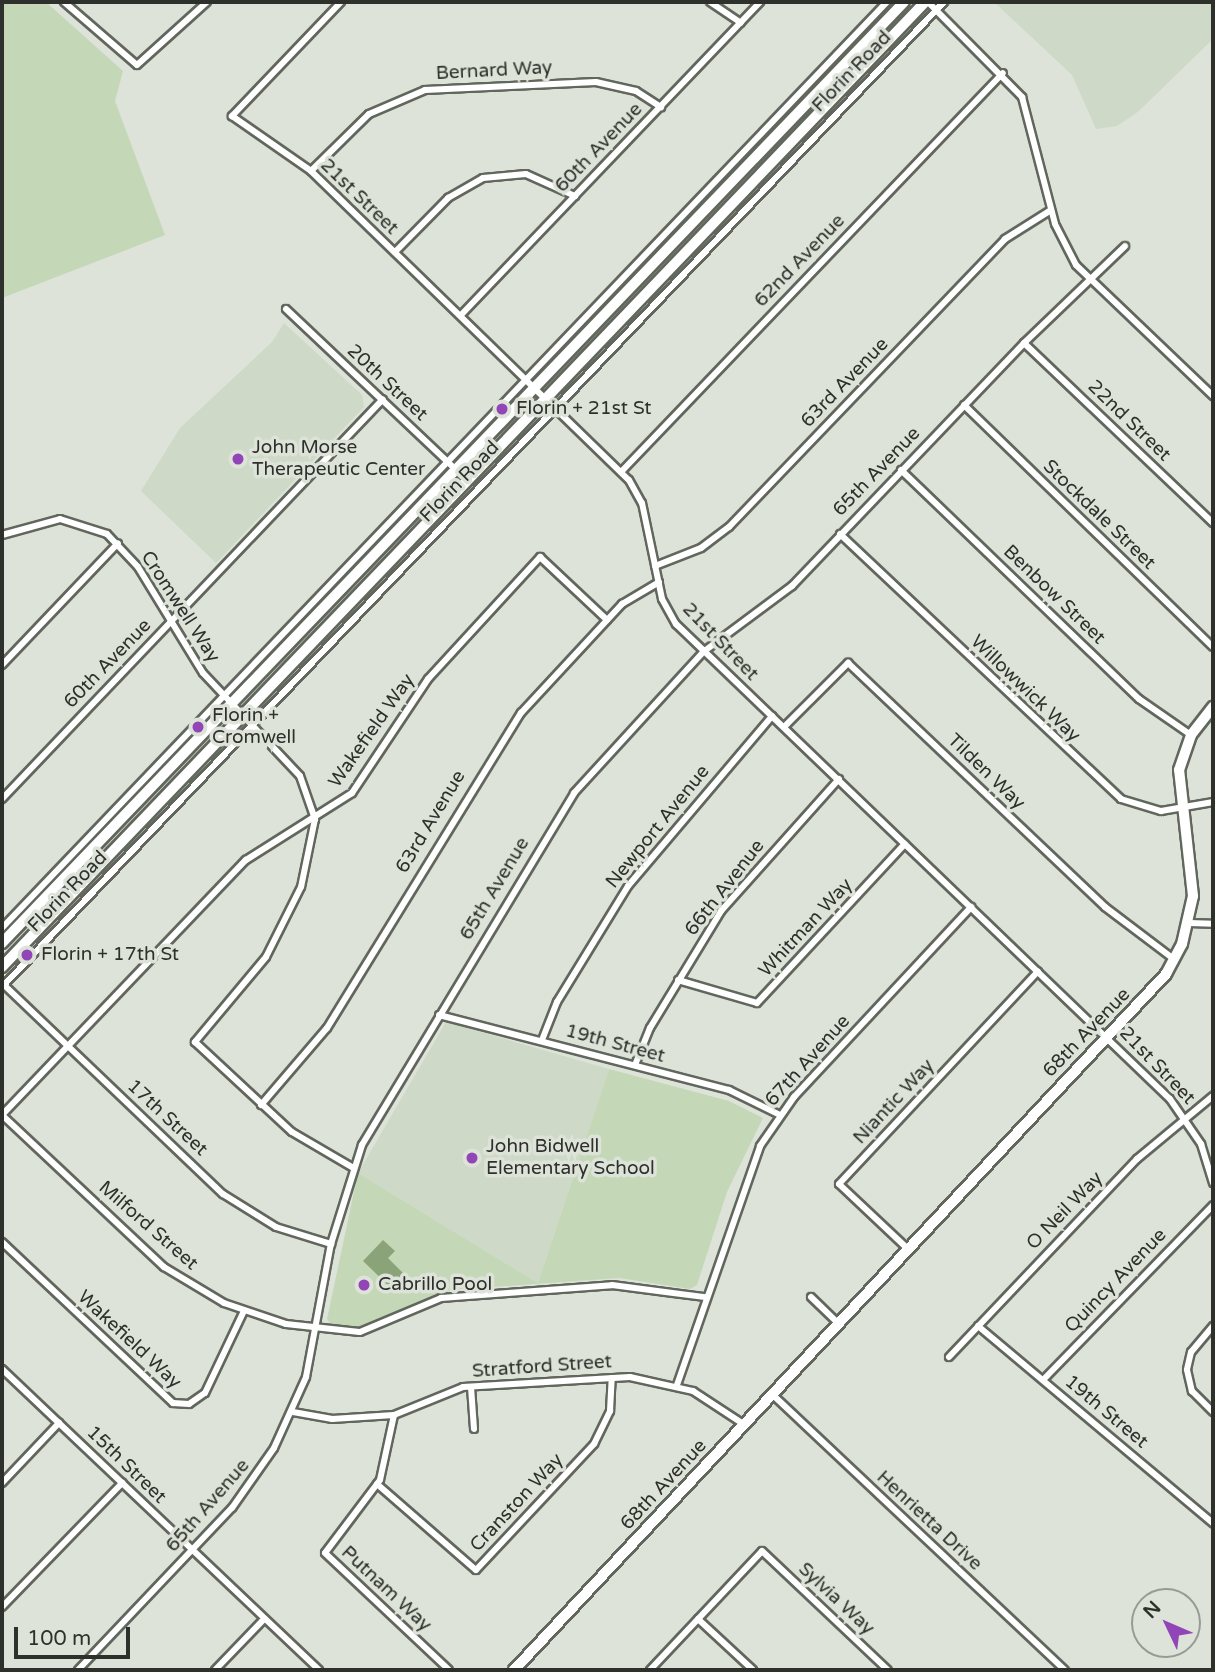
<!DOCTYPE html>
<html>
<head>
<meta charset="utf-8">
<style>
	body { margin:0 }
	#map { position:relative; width:1215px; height:1672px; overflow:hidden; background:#dde3d8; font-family:"Varela Round",sans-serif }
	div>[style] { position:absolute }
	.built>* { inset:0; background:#ced9c8 }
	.green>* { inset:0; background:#c4d8b8 }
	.water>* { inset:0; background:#8aa379 }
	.roads { filter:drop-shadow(2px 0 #61675d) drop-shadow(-2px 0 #61675d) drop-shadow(0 2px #61675d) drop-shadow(0 -2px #61675d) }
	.street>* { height:6px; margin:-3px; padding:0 3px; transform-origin:3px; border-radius:3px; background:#fff }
	.secondary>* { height:10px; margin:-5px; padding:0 5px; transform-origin:5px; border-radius:5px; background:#fff }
	.primary>* { height:10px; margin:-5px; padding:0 5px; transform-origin:5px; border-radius:5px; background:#fff }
	.dots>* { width:19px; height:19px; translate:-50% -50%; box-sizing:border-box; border:4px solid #dde3d8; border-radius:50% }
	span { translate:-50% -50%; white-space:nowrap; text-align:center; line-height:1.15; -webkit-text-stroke:7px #dde3d8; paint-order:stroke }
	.street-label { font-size:19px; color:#2e302c }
	.poi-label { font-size:19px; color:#2e302c }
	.left { translate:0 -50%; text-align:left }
	.frame { position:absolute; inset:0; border:4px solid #2e302c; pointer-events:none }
	.north { position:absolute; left:1131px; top:1588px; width:70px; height:70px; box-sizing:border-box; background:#dde3d8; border:2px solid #979b93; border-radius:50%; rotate:314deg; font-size:19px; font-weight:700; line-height:28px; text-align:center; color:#2e302c }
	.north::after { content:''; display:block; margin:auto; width:24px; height:32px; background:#9245b7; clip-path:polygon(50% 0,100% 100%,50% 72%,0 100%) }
	.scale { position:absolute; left:14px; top:1627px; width:116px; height:32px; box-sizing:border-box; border:4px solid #2e302c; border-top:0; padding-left:9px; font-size:21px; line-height:24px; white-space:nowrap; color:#2e302c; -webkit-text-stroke:5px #dde3d8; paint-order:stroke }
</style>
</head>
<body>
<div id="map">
	<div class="built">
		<i style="clip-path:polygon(994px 2px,1213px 2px,1213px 39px,1139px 111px,1117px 126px,1096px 129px,1072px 75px)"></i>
		<i style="clip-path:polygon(284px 323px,362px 395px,364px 407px,216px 563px,141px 491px,180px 428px,272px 342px)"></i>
		<i style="clip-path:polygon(446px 1022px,609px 1069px,538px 1283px,358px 1173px)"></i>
	</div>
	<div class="green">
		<i style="clip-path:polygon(2px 2px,46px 2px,123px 71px,115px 101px,165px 235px,2px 298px)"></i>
		<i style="clip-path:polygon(609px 1069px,729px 1101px,763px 1118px,727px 1192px,697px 1285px,690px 1289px,619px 1278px,451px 1290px,367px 1327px,334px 1327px,327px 1319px,358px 1173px,538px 1283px)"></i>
	</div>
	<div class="water">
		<i style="clip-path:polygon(383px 1240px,395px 1251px,388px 1258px,404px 1274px,391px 1288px,363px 1261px)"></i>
	</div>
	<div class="roads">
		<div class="street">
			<i style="left:64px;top:2px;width:96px;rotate:40.8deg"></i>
			<i style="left:137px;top:65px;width:94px;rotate:-42deg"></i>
			<i style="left:341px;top:2px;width:158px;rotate:133.7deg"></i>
			<i style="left:232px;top:116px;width:96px;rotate:34.8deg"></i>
			<i style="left:311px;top:171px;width:443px;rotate:44.2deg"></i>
			<i style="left:629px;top:480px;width:26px;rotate:61deg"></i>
			<i style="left:642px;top:503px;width:98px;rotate:78.2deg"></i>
			<i style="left:662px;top:599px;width:29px;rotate:61deg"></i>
			<i style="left:676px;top:624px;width:685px;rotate:43.88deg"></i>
			<i style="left:1170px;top:1099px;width:55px;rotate:55.4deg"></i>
			<i style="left:1201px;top:1144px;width:41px;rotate:72.9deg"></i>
			<i style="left:710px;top:2px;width:37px;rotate:34deg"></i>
			<i style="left:928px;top:2px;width:134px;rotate:45.3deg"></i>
			<i style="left:1022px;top:97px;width:131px;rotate:75.4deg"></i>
			<i style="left:1055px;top:224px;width:46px;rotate:62.9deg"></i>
			<i style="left:1076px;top:265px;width:190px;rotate:43.7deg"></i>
			<i style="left:311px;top:171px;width:81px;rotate:-44.5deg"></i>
			<i style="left:369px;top:114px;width:61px;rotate:-23.2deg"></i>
			<i style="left:425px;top:90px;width:171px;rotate:-2.7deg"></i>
			<i style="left:596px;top:82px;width:41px;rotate:12.7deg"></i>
			<i style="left:636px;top:91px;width:30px;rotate:33deg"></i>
			<i style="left:395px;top:252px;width:76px;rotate:-45.5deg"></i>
			<i style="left:448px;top:198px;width:40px;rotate:-29.7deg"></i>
			<i style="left:483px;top:178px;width:43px;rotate:-5.3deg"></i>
			<i style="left:526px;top:174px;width:54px;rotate:24.2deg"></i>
			<i style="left:286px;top:309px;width:249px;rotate:43.4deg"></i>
			<i style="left:461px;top:315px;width:433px;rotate:-46.3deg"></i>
			<i style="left:1024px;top:343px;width:261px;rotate:43.6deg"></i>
			<i style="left:964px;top:405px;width:347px;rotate:44.2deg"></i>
			<i style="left:901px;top:470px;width:330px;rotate:43.9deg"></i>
			<i style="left:1139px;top:699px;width:63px;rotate:34.7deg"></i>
			<i style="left:621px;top:472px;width:552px;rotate:-46.25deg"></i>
			<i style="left:840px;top:534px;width:386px;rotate:43.3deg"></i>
			<i style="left:1121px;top:799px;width:42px;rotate:16.7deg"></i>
			<i style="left:1161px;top:811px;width:53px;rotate:-9.8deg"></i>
			<i style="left:2px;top:535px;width:60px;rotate:-15.4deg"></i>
			<i style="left:60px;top:519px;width:49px;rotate:17.7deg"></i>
			<i style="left:107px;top:534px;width:45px;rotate:46.8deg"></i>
			<i style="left:138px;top:567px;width:124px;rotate:58.5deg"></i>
			<i style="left:203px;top:673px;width:141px;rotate:46.7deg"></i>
			<i style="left:300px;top:776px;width:46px;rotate:70.8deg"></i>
			<i style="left:315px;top:819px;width:69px;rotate:101.6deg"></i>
			<i style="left:301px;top:887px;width:78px;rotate:116.6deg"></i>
			<i style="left:266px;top:957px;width:111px;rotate:129.9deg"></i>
			<i style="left:195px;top:1042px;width:132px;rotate:42.9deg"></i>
			<i style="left:292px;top:1132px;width:69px;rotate:30.3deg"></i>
			<i style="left:655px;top:566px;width:49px;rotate:-21.4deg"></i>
			<i style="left:701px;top:548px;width:35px;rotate:-37deg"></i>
			<i style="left:729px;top:527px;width:399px;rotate:-46.2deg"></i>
			<i style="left:1005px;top:239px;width:54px;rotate:-32.2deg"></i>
			<i style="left:2px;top:665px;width:168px;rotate:-46.4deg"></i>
			<i style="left:784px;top:727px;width:91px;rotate:-45deg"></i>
			<i style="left:848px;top:663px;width:354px;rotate:43.5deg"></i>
			<i style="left:1105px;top:907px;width:88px;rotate:37.1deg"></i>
			<i style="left:2px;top:799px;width:552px;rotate:-46.39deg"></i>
			<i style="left:1189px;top:923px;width:24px;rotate:2deg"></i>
			<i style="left:2px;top:928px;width:1281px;rotate:-46.3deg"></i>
			<i style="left:678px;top:980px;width:82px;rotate:16.2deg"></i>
			<i style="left:757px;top:1003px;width:217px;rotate:-47.1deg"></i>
			<i style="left:3px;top:984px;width:304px;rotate:43.7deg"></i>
			<i style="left:223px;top:1194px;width:62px;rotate:31.9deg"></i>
			<i style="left:276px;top:1227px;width:58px;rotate:17.2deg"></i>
			<i style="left:2px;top:987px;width:1363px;rotate:-46.28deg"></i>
			<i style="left:439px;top:1015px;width:300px;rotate:14.5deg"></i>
			<i style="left:729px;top:1090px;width:57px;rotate:26.1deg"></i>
			<i style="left:542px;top:1040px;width:41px;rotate:-68.5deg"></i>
			<i style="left:557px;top:1002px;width:136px;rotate:-58.5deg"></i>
			<i style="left:628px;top:886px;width:223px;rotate:-49.7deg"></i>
			<i style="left:635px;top:1065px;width:40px;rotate:-68deg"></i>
			<i style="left:650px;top:1028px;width:137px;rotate:-58.7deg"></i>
			<i style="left:721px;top:911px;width:177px;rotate:-48.2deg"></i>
			<i style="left:261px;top:1105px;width:101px;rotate:-49.4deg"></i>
			<i style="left:327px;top:1028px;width:370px;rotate:-58.4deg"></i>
			<i style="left:521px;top:713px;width:149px;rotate:-47.2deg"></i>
			<i style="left:622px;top:604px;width:43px;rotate:-30.7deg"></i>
			<i style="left:2px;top:1115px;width:353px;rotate:-46.3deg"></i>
			<i style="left:246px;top:860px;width:125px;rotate:-32.3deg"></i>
			<i style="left:352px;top:793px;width:137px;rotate:-56.3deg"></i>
			<i style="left:428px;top:679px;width:166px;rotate:-47.4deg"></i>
			<i style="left:540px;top:557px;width:92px;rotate:43.2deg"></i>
			<i style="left:2px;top:1115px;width:222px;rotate:43.2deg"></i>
			<i style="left:164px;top:1267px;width:70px;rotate:31deg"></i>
			<i style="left:224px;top:1303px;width:65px;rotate:18.7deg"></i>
			<i style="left:286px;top:1324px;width:74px;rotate:6.2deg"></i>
			<i style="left:360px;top:1332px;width:88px;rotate:-22.8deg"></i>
			<i style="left:441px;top:1298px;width:171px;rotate:-4.3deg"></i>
			<i style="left:612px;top:1285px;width:94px;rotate:7.4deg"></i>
			<i style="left:2px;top:1242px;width:235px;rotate:43.3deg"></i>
			<i style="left:173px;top:1403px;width:16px;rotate:4deg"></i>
			<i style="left:189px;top:1404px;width:19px;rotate:-35deg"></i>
			<i style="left:205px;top:1393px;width:91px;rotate:-64.6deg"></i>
			<i style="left:909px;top:1250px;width:96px;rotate:-136.7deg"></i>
			<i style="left:839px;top:1184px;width:291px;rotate:-46.9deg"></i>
			<i style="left:811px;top:1297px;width:39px;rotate:44deg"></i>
			<i style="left:978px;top:1326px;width:307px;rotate:40deg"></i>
			<i style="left:1213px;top:1326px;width:34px;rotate:130deg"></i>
			<i style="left:1191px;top:1352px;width:18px;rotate:103deg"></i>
			<i style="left:1187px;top:1370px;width:22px;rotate:77deg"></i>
			<i style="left:1192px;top:1391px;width:30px;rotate:45deg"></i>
			<i style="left:949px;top:1357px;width:273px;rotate:-46.5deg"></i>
			<i style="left:1137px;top:1159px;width:99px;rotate:-39.7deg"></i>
			<i style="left:2px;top:1369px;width:437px;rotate:43.5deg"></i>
			<i style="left:1043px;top:1380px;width:244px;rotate:-45.8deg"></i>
			<i style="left:677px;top:1385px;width:253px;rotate:-70.8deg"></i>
			<i style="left:760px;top:1146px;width:60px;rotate:-55.2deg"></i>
			<i style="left:794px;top:1097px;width:260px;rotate:-47deg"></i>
			<i style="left:471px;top:1387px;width:42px;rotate:85.9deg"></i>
			<i style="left:773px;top:1395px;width:401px;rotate:43.3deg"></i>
			<i style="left:293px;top:1412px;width:40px;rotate:10deg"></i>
			<i style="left:332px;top:1419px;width:62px;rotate:-3.7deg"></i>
			<i style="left:394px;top:1415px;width:74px;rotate:-22.1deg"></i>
			<i style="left:463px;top:1387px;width:167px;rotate:-3.4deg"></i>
			<i style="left:630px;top:1377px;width:65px;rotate:12.5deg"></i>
			<i style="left:693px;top:1391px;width:62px;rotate:33.2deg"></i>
			<i style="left:394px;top:1415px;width:66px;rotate:102.2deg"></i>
			<i style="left:380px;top:1480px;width:91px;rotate:127deg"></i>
			<i style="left:325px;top:1553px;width:170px;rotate:43.3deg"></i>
			<i style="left:2px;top:1483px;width:83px;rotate:-46.5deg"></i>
			<i style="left:377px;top:1484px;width:131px;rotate:41deg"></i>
			<i style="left:476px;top:1570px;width:173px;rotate:-46.9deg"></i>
			<i style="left:594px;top:1444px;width:37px;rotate:-64deg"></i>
			<i style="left:610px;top:1411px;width:33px;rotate:-87deg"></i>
			<i style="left:2px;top:1607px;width:173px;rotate:-45.9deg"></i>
			<i style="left:698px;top:1619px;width:75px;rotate:42.8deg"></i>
			<i style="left:78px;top:1670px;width:224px;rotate:-46.5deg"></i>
			<i style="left:232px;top:1508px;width:73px;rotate:-55deg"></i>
			<i style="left:274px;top:1448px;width:78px;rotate:-65.7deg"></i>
			<i style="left:306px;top:1377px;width:135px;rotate:-79.4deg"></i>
			<i style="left:331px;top:1244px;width:104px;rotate:-72.6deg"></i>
			<i style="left:362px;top:1145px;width:411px;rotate:-58.9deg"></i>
			<i style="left:574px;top:793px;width:191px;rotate:-47.5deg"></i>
			<i style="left:703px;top:652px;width:111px;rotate:-36.6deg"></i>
			<i style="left:792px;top:586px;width:336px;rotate:-46.3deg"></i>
			<i style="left:1024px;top:343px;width:140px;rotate:-43.8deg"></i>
			<i style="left:215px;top:1670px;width:71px;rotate:-46.1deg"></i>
			<i style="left:650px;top:1670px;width:163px;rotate:-46.7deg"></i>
			<i style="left:762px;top:1551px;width:173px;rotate:43.4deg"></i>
		</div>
		<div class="secondary">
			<i style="left:514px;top:1670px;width:954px;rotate:-46.87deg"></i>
			<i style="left:1166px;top:974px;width:34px;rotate:-62deg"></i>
			<i style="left:1182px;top:944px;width:49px;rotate:-77.1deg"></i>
			<i style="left:1193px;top:896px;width:127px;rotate:-96.3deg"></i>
			<i style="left:1179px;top:770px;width:37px;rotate:-71deg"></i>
			<i style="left:1191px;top:735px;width:36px;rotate:-52deg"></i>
		</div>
		<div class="primary">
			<i style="left:2px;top:943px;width:1303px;rotate:-46.21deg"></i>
			<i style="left:2px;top:967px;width:1335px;rotate:-46.27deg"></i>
		</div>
	</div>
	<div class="dots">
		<i style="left:502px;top:409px;background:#9245b7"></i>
		<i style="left:238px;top:459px;background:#9245b7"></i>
		<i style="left:198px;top:727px;background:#9245b7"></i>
		<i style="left:27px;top:955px;background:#9245b7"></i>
		<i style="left:472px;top:1158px;background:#9245b7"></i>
		<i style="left:364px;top:1285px;background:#9245b7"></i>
	</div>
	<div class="street-label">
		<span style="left:494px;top:71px;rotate:-3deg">Bernard Way</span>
		<span style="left:852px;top:72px;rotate:-46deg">Florin Road</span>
		<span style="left:599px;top:148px;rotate:-46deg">60th Avenue</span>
		<span style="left:359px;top:197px;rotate:44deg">21st Street</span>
		<span style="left:800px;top:261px;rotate:-46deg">62nd Avenue</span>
		<span style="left:387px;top:383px;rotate:43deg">20th Street</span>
		<span style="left:845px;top:383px;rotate:-46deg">63rd Avenue</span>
		<span style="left:1129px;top:421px;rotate:44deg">22nd Street</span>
		<span style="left:877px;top:472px;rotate:-46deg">65th Avenue</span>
		<span style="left:460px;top:482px;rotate:-46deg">Florin Road</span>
		<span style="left:1099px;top:515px;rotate:44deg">Stockdale Street</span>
		<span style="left:1054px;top:595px;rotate:44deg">Benbow Street</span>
		<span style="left:180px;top:607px;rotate:57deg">Cromwell Way</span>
		<span style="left:720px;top:642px;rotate:46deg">21st Street</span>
		<span style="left:108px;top:664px;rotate:-46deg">60th Avenue</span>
		<span style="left:1025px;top:689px;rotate:44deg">Willowwick Way</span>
		<span style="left:372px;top:731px;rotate:-55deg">Wakefield Way</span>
		<span style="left:986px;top:772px;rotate:44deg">Tilden Way</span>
		<span style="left:431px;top:822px;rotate:-59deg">63rd Avenue</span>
		<span style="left:658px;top:827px;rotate:-51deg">Newport Avenue</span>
		<span style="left:725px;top:888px;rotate:-52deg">66th Avenue</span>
		<span style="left:495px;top:889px;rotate:-59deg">65th Avenue</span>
		<span style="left:68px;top:892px;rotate:-46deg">Florin Road</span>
		<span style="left:806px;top:928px;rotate:-47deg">Whitman Way</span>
		<span style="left:1087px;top:1033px;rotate:-46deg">68th Avenue</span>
		<span style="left:615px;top:1044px;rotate:15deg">19th Street</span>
		<span style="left:808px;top:1061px;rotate:-48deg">67th Avenue</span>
		<span style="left:1157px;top:1066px;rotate:46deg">21st Street</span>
		<span style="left:894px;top:1102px;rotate:-47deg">Niantic Way</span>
		<span style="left:167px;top:1118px;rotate:43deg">17th Street</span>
		<span style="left:1065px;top:1211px;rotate:-46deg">O Neil Way</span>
		<span style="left:148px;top:1226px;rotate:41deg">Milford Street</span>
		<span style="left:1116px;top:1281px;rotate:-46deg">Quincy Avenue</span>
		<span style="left:129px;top:1340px;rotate:43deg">Wakefield Way</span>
		<span style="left:542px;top:1367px;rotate:-4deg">Stratford Street</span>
		<span style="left:1106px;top:1412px;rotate:40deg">19th Street</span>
		<span style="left:126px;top:1465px;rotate:44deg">15th Street</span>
		<span style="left:664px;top:1485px;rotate:-47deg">68th Avenue</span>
		<span style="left:517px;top:1503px;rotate:-47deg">Cranston Way</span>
		<span style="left:208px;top:1506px;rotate:-49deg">65th Avenue</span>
		<span style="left:929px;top:1521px;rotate:43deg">Henrietta Drive</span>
		<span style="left:386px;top:1589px;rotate:43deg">Putnam Way</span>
		<span style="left:836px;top:1599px;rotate:43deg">Sylvia Way</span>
	</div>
	<div class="poi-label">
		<span class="left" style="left:516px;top:409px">Florin + 21st St</span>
		<span class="left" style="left:252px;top:459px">John Morse<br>Therapeutic Center</span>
		<span class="left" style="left:212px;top:727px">Florin +<br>Cromwell</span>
		<span class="left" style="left:41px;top:955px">Florin + 17th St</span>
		<span class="left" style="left:486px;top:1158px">John Bidwell<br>Elementary School</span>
		<span class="left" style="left:378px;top:1285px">Cabrillo Pool</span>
	</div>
	<div class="frame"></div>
	<div class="north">N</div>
	<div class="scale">100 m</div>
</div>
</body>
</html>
